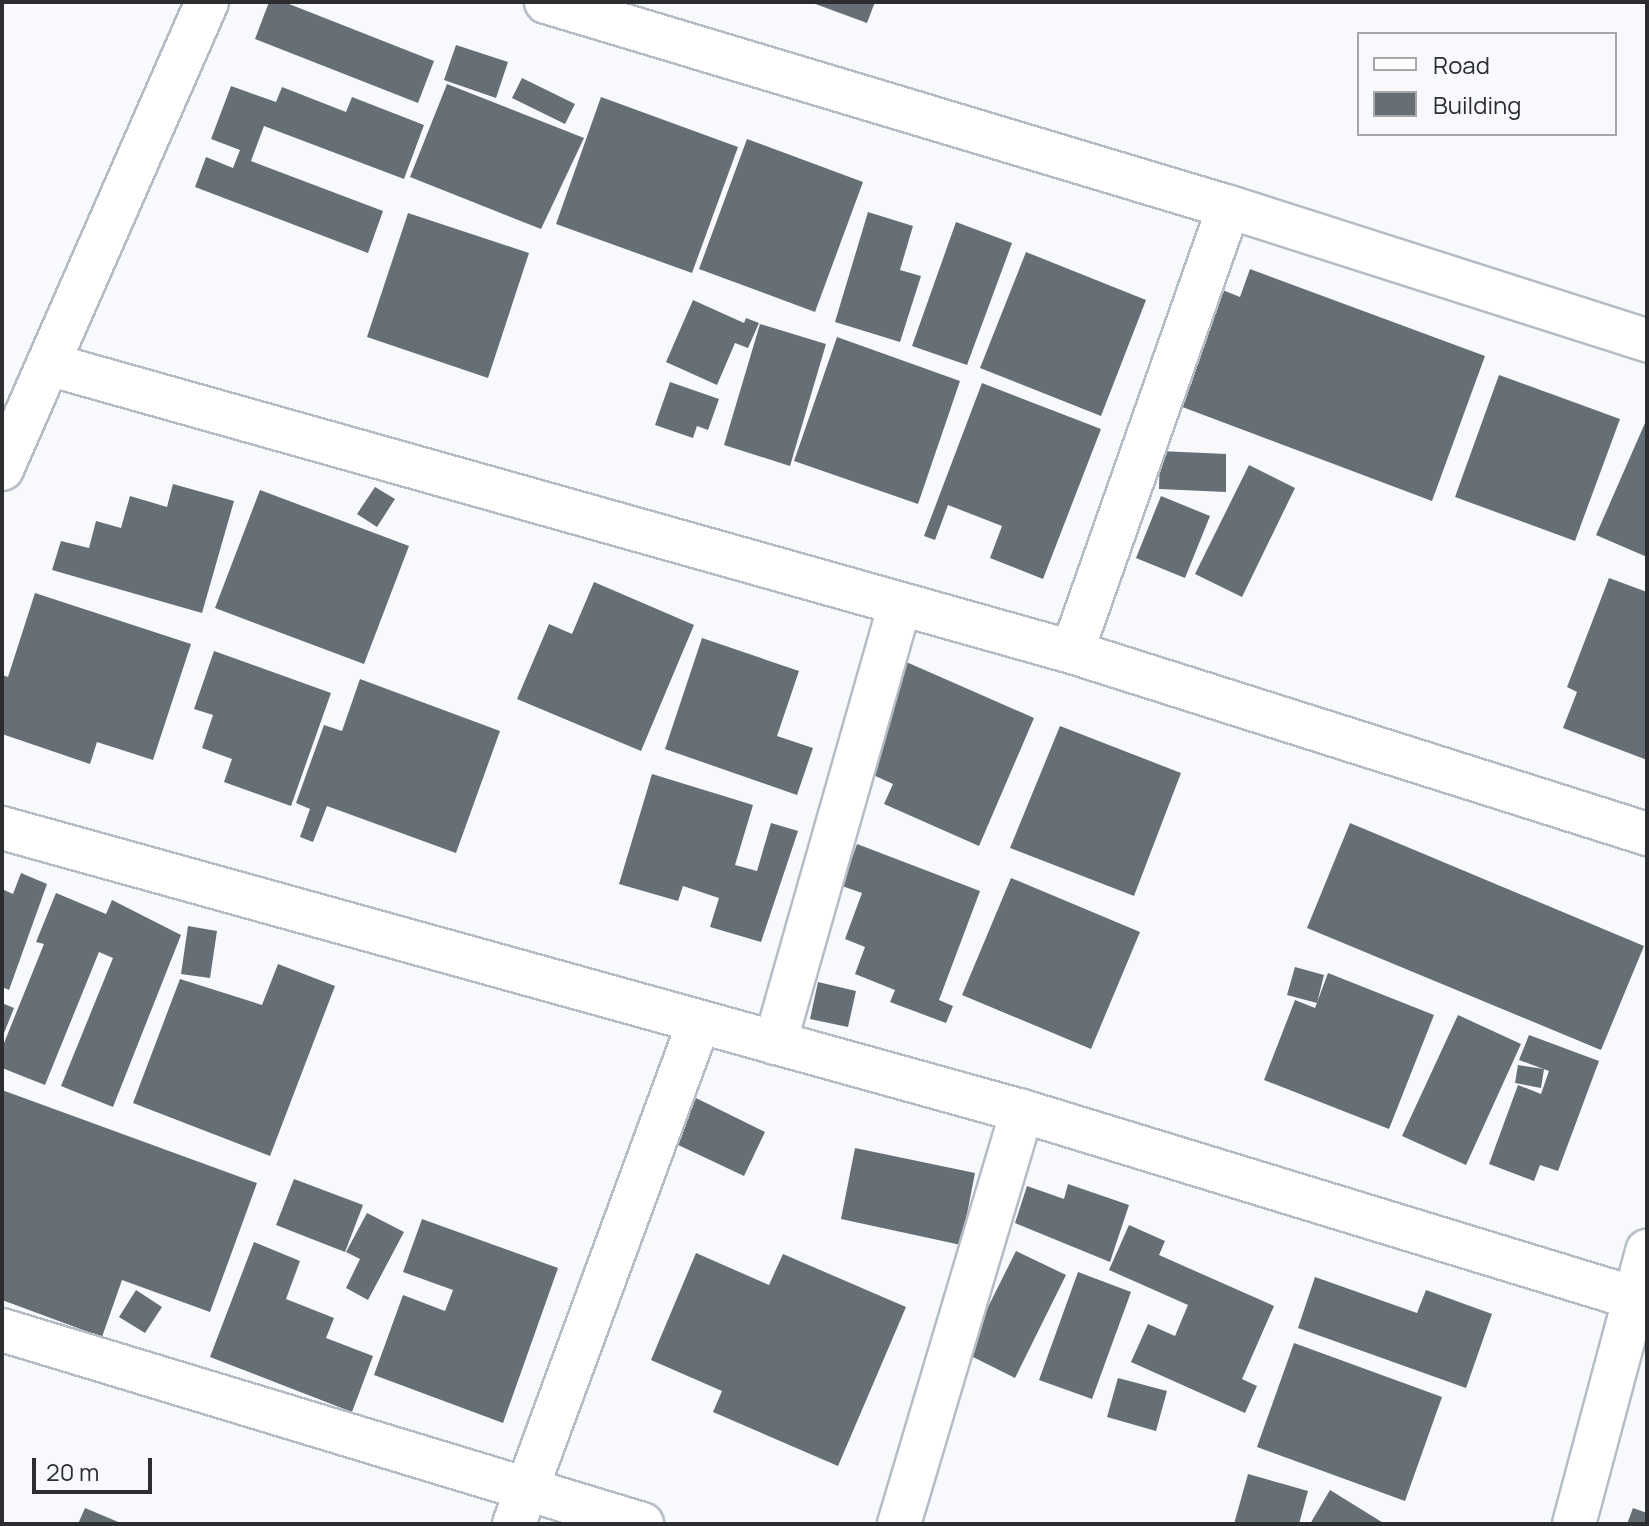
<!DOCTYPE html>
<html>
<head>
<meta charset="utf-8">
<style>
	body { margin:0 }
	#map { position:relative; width:1649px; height:1526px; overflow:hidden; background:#f7f9fd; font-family:Manrope,sans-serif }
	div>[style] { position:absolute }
	.building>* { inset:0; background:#676f76 }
	.roads { filter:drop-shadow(2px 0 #b6bcc6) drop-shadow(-2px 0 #b6bcc6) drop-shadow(0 2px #b6bcc6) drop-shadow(0 -2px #b6bcc6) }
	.street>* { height:42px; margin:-21px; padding:0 21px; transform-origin:21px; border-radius:21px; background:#fff }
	span { translate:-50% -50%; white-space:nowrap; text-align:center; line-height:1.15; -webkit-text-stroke:8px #f7f9fd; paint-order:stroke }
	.frame { position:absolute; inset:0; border:4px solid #2b2d31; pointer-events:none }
	.legend { position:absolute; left:1357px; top:32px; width:260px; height:104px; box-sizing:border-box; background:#f7f9fd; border:2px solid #a5a7ab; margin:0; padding:10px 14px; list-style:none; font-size:24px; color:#2b2d31 }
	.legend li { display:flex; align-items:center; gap:16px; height:40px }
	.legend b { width:40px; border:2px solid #a5a7ab }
	.scale { position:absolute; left:32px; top:1458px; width:120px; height:36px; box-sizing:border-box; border:4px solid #2b2d31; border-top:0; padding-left:10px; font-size:24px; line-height:28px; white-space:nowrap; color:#2b2d31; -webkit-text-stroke:6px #f7f9fd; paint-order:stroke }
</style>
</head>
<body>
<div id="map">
	<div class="building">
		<i style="clip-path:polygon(269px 2px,284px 2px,434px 61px,418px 103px,255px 39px)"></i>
		<i style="clip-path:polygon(810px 2px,875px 2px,867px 23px)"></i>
		<i style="clip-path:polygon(456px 45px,508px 62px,496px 98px,444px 80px)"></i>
		<i style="clip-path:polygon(522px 78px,575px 104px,565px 124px,512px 98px)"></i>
		<i style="clip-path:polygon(447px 84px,584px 138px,541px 229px,410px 177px)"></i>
		<i style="clip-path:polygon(231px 86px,276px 102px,282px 87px,346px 112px,352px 97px,424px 125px,404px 179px,264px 126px,251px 161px,383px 211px,368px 253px,195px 187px,206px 157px,233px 168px,240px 150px,211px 139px)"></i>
		<i style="clip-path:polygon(601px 97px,738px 147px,692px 273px,556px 224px)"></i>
		<i style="clip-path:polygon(747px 139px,863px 182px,815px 312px,699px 269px)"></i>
		<i style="clip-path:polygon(868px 212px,913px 226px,900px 270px,921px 276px,900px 342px,835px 322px)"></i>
		<i style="clip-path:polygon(408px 213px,529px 253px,488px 378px,367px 337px)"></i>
		<i style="clip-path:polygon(956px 222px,1012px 243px,967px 365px,912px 346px)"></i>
		<i style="clip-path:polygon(1026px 252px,1146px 300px,1101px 416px,980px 368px)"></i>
		<i style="clip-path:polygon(1250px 269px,1485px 356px,1432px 501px,1177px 405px,1220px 289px,1240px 297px)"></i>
		<i style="clip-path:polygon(693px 300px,744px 323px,746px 318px,759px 323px,748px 348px,735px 343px,717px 385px,666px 362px)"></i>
		<i style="clip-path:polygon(760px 324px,826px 344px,790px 466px,724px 445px)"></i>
		<i style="clip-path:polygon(837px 337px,960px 381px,918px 504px,794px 461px)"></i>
		<i style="clip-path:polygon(1499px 375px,1620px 419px,1575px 541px,1455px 497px)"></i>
		<i style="clip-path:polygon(670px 382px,719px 399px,708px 430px,697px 426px,693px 438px,655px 425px)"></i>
		<i style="clip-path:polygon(982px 383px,1101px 429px,1043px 579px,990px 558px,1002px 526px,948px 505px,935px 540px,924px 536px)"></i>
		<i style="clip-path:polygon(1645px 423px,1647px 424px,1647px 557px,1596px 535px)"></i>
		<i style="clip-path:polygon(1160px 451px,1226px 454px,1226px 492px,1159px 489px)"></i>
		<i style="clip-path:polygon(1249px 465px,1295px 488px,1242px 597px,1195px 574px)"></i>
		<i style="clip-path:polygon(173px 484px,234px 501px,202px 613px,52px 570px,61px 541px,89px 548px,96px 521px,121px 528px,130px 496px,167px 507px)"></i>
		<i style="clip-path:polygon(375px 487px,395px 499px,377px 527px,357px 514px)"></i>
		<i style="clip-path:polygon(260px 490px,409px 546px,364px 664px,215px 608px)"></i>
		<i style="clip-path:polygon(1161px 496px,1210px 516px,1185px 578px,1136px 558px)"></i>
		<i style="clip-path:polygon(1609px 578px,1647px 592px,1647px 760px,1563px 728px,1577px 692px,1567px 687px)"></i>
		<i style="clip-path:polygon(594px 582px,694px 625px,641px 751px,517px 699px,549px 624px,572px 634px)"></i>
		<i style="clip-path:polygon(35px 593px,191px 644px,153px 760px,97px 742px,90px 764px,2px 734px,2px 675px,8px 677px)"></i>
		<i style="clip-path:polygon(702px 638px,799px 671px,777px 736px,813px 748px,797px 795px,665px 749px)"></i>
		<i style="clip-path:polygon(214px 651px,331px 693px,291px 806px,224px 782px,232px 759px,202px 748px,213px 715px,194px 709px)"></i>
		<i style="clip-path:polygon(904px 661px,1034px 718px,979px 846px,884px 804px,893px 784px,858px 768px)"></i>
		<i style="clip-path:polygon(360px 679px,500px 731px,456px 853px,327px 806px,313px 842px,300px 837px,310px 809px,296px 803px,324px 725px,342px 731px)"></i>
		<i style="clip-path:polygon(1060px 726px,1181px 773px,1134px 896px,1010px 848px)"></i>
		<i style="clip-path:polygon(652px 774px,753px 805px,735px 865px,757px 871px,771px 823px,798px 831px,761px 942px,710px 927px,719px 898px,683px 886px,678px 901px,619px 884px)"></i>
		<i style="clip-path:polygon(1350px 823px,1644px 946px,1601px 1050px,1307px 928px)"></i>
		<i style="clip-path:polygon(857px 844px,980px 891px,939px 1000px,953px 1006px,946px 1023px,890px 1002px,895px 990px,855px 974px,865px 947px,845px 939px,862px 893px,842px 886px)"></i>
		<i style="clip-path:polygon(21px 873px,47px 884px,9px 990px,2px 987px,2px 889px,13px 894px)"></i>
		<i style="clip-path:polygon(1011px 878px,1140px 932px,1091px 1049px,962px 995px)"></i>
		<i style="clip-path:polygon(56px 893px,106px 914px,112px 900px,181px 935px,113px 1107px,61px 1086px,113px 958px,99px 952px,45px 1085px,2px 1068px,2px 1048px,44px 944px,36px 942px)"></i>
		<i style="clip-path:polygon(188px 926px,217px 931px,210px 978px,181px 974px)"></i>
		<i style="clip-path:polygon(278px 964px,335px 986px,270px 1156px,133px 1103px,180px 979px,262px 1005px)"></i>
		<i style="clip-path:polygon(1295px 967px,1324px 975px,1317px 1003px,1287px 995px)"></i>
		<i style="clip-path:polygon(1328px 973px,1434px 1015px,1389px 1129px,1264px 1080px,1295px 1000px,1315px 1008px)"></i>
		<i style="clip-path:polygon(818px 982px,856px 991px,848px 1027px,810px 1019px)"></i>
		<i style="clip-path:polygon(2px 1003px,14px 1008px,2px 1038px)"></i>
		<i style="clip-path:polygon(1458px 1015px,1521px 1044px,1466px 1165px,1402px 1136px)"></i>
		<i style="clip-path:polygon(1529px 1035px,1599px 1061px,1558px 1171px,1540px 1165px,1534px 1181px,1489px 1164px,1518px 1085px,1541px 1094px,1549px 1071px,1519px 1060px)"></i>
		<i style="clip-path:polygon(1518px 1065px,1544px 1069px,1541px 1088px,1515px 1083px)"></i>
		<i style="clip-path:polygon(2px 1090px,257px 1183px,210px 1312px,122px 1280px,102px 1337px,2px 1300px)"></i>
		<i style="clip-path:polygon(696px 1098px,765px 1132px,744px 1176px,674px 1143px)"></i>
		<i style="clip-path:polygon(855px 1148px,975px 1173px,961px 1245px,841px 1219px)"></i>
		<i style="clip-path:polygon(294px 1179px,363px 1205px,345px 1252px,276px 1225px)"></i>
		<i style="clip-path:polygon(1068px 1184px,1129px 1205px,1110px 1262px,1015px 1223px,1027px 1186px,1064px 1199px)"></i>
		<i style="clip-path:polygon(367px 1213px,404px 1232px,368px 1300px,346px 1288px,360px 1259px,346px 1252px)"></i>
		<i style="clip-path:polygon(422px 1219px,558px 1268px,503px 1423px,374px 1375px,403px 1295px,445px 1311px,453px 1290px,403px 1272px)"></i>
		<i style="clip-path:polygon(1129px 1225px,1165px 1241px,1159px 1255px,1274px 1306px,1242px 1379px,1257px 1386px,1245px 1413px,1131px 1362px,1148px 1324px,1175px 1336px,1188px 1305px,1109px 1270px)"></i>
		<i style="clip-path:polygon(254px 1242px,300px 1261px,286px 1299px,334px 1318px,326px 1338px,373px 1356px,352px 1412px,210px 1357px)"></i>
		<i style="clip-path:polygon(1016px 1251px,1066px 1275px,1015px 1378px,965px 1353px)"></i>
		<i style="clip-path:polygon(696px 1253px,769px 1285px,783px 1254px,906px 1307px,838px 1466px,713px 1412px,722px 1391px,651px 1360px)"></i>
		<i style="clip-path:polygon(1078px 1272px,1131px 1292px,1092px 1399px,1039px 1380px)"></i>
		<i style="clip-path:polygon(1315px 1277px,1417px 1313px,1426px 1290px,1492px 1314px,1466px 1388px,1298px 1328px)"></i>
		<i style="clip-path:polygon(136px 1290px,162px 1307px,145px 1333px,119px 1317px)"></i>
		<i style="clip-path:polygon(1294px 1343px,1442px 1397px,1405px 1501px,1257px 1447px)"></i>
		<i style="clip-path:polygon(1118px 1378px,1167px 1391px,1156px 1431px,1107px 1417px)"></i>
		<i style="clip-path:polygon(1248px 1474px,1308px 1491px,1299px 1524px,1234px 1524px)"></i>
		<i style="clip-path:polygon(1330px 1490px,1385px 1524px,1310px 1524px)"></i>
		<i style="clip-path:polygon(85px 1508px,123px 1524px,78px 1524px)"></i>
		<i style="clip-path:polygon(1633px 1508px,1647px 1513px,1647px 1524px,1627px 1524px)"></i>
	</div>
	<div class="roads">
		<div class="street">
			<i style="left:546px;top:2px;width:713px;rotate:16.71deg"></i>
			<i style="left:1229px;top:207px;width:439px;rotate:17.7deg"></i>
			<i style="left:48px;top:364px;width:1064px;rotate:15.71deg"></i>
			<i style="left:1072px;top:652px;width:603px;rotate:17.56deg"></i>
			<i style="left:2px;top:469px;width:510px;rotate:-66.3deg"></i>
			<i style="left:1072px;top:652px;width:472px;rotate:-70.6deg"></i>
			<i style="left:2px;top:828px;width:1059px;rotate:15.51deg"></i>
			<i style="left:1022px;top:1111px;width:640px;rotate:16.99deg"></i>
			<i style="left:775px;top:1043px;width:453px;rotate:-74.1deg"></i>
			<i style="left:2px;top:1330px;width:669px;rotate:16.86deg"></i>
			<i style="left:514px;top:1524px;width:535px;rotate:-69.77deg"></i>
			<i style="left:899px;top:1524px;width:431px;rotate:-73.4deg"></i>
			<i style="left:1574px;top:1524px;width:283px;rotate:-75deg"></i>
		</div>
	</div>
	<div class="frame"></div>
	<ul class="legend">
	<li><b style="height:10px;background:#fff"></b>Road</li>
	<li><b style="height:22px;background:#676f76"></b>Building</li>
	</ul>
	<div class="scale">20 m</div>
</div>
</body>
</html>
